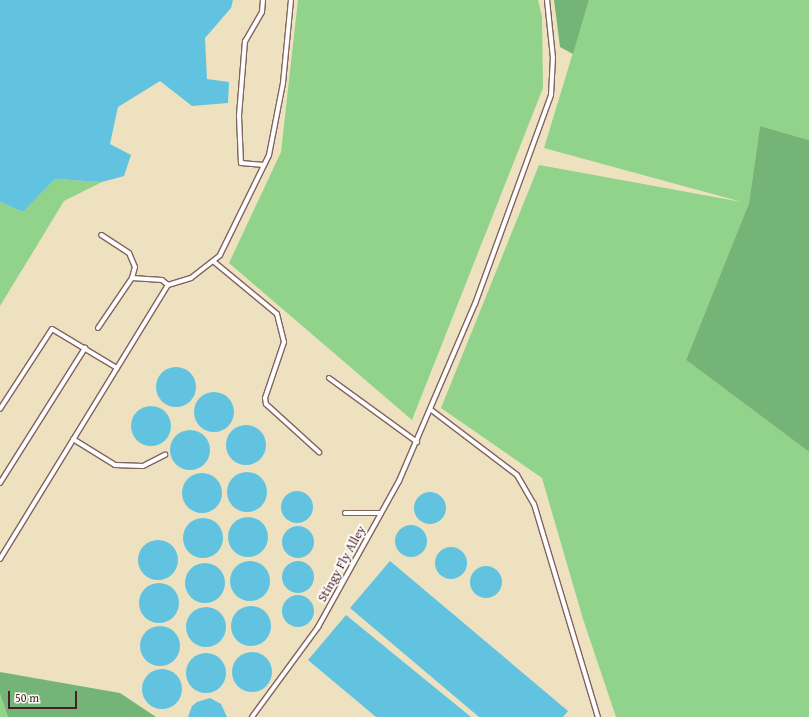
<!DOCTYPE html>
<html>
<head>
<meta charset="utf-8">
<style>
	body { margin:0 }
	#map { position:relative; width:809px; height:717px; overflow:hidden; background:#ede1c0; font-family:"Gentium Book Plus",serif }
	div>[style] { position:absolute }
	.green>* { inset:0; background:#91d38b }
	.forest>* { inset:0; background:#74b577 }
	.water>* { inset:0; background:#62c3e0 }
	.round { border-radius:50% }
	.roads { filter:drop-shadow(1px 0 #83635f) drop-shadow(-1px 0 #83635f) drop-shadow(0 1px #83635f) drop-shadow(0 -1px #83635f) }
	.lane>* { height:4px; margin:-2px; padding:0 2px; transform-origin:2px; border-radius:2px; background:#fff }
	span { translate:-50% -50%; white-space:nowrap; text-align:center; line-height:1.15; -webkit-text-stroke:4px #fdfcf7; paint-order:stroke }
	.street-label { font-size:13px; color:#4a1f2b }
	.scale { position:absolute; left:8px; top:691px; width:69px; height:18px; box-sizing:border-box; border:2px solid #4a1f2b; border-top:0; padding-left:5px; font-size:12px; line-height:14px; white-space:nowrap; color:#4a1f2b; -webkit-text-stroke:3px #fdfcf7; paint-order:stroke }
</style>
</head>
<body>
<div id="map">
	<div class="green">
		<i style="clip-path:polygon(298px 0,538px 0,542px 17px,543px 88px,412px 420px,229px 263px,281px 152px)"></i>
		<i style="clip-path:polygon(589px 0,809px 0,809px 140px,760px 126px,749px 203px,686px 360px,809px 452px,809px 717px,616px 717px,583px 619px,542px 478px,441px 408px,539px 165px,742px 202px,544px 148px)"></i>
		<i style="clip-path:polygon(55px 179px,102px 182px,64px 201px,0 306px,0 202px,23px 212px)"></i>
		<i style="clip-path:polygon(0 694px,8px 717px,0 717px)"></i>
	</div>
	<div class="forest">
		<i style="clip-path:polygon(554px 0,589px 0,573px 54px,560px 47px)"></i>
		<i style="clip-path:polygon(760px 126px,809px 140px,809px 452px,686px 360px,749px 203px)"></i>
		<i style="clip-path:polygon(0 672px,120px 693px,156px 717px,8px 717px,0 694px)"></i>
	</div>
	<div class="water">
		<i style="clip-path:polygon(0 0,233px 0,231px 8px,205px 38px,207px 79px,229px 82px,228px 103px,192px 106px,160px 81px,118px 107px,110px 144px,131px 155px,124px 176px,102px 182px,55px 179px,23px 212px,0 202px)"></i>
		<i class="round" style="left:156px;top:367px;width:40px;height:40px"></i>
		<i class="round" style="left:194px;top:392px;width:40px;height:40px"></i>
		<i class="round" style="left:131px;top:406px;width:40px;height:40px"></i>
		<i class="round" style="left:226px;top:425px;width:40px;height:40px"></i>
		<i class="round" style="left:170px;top:430px;width:40px;height:40px"></i>
		<i class="round" style="left:227px;top:472px;width:40px;height:40px"></i>
		<i class="round" style="left:182px;top:473px;width:40px;height:40px"></i>
		<i class="round" style="left:281px;top:491px;width:32px;height:32px"></i>
		<i class="round" style="left:414px;top:492px;width:32px;height:32px"></i>
		<i class="round" style="left:228px;top:517px;width:40px;height:40px"></i>
		<i class="round" style="left:183px;top:518px;width:40px;height:40px"></i>
		<i class="round" style="left:395px;top:525px;width:32px;height:32px"></i>
		<i class="round" style="left:282px;top:526px;width:32px;height:32px"></i>
		<i class="round" style="left:138px;top:540px;width:40px;height:40px"></i>
		<i class="round" style="left:435px;top:547px;width:32px;height:32px"></i>
		<i style="clip-path:polygon(390px 561px,568px 711px,563px 717px,479px 717px,350px 608px)"></i>
		<i class="round" style="left:282px;top:561px;width:32px;height:32px"></i>
		<i class="round" style="left:230px;top:561px;width:40px;height:40px"></i>
		<i class="round" style="left:185px;top:563px;width:40px;height:40px"></i>
		<i class="round" style="left:470px;top:566px;width:32px;height:32px"></i>
		<i class="round" style="left:139px;top:583px;width:40px;height:40px"></i>
		<i class="round" style="left:282px;top:595px;width:32px;height:32px"></i>
		<i class="round" style="left:231px;top:606px;width:40px;height:40px"></i>
		<i class="round" style="left:186px;top:607px;width:40px;height:40px"></i>
		<i style="clip-path:polygon(346px 615px,471px 717px,376px 717px,308px 660px)"></i>
		<i class="round" style="left:140px;top:626px;width:40px;height:40px"></i>
		<i class="round" style="left:232px;top:652px;width:40px;height:40px"></i>
		<i class="round" style="left:186px;top:653px;width:40px;height:40px"></i>
		<i class="round" style="left:142px;top:669px;width:40px;height:40px"></i>
		<i style="clip-path:polygon(210px 698px,221px 704px,227px 717px,188px 717px,192px 706px,197px 702px)"></i>
	</div>
	<div class="roads">
		<div class="lane">
			<i style="left:263px;top:0;width:12px;rotate:95deg"></i>
			<i style="left:262px;top:12px;width:34px;rotate:120deg"></i>
			<i style="left:245px;top:41px;width:75px;rotate:94.6deg"></i>
			<i style="left:239px;top:116px;width:47px;rotate:87.6deg"></i>
			<i style="left:241px;top:163px;width:23px;rotate:5deg"></i>
			<i style="left:213px;top:261px;width:83px;rotate:39.6deg"></i>
			<i style="left:277px;top:314px;width:29px;rotate:76deg"></i>
			<i style="left:284px;top:342px;width:59px;rotate:108.7deg"></i>
			<i style="left:265px;top:398px;width:6px;rotate:81deg"></i>
			<i style="left:266px;top:404px;width:72px;rotate:42.2deg"></i>
			<i style="left:132px;top:278px;width:30px;rotate:4deg"></i>
			<i style="left:162px;top:280px;width:8px;rotate:40deg"></i>
			<i style="left:98px;top:328px;width:60px;rotate:-55.8deg"></i>
			<i style="left:132px;top:278px;width:11px;rotate:-75deg"></i>
			<i style="left:135px;top:267px;width:15px;rotate:-113deg"></i>
			<i style="left:129px;top:253px;width:33px;rotate:-147deg"></i>
			<i style="left:329px;top:378px;width:109px;rotate:36deg"></i>
			<i style="left:0;top:409px;width:95px;rotate:-57deg"></i>
			<i style="left:52px;top:329px;width:76px;rotate:31deg"></i>
			<i style="left:430px;top:409px;width:109px;rotate:37.2deg"></i>
			<i style="left:517px;top:475px;width:34px;rotate:60deg"></i>
			<i style="left:534px;top:504px;width:222px;rotate:73.3deg"></i>
			<i style="left:73px;top:439px;width:49px;rotate:31.8deg"></i>
			<i style="left:115px;top:465px;width:28px;rotate:2deg"></i>
			<i style="left:143px;top:466px;width:25px;rotate:-27deg"></i>
			<i style="left:0;top:483px;width:160px;rotate:-57.8deg"></i>
			<i style="left:345px;top:513px;width:36px"></i>
			<i style="left:0;top:559px;width:321px;rotate:-58.5deg"></i>
			<i style="left:168px;top:285px;width:24px;rotate:-17deg"></i>
			<i style="left:191px;top:278px;width:37px;rotate:-38deg"></i>
			<i style="left:220px;top:255px;width:111px;rotate:-63.9deg"></i>
			<i style="left:269px;top:155px;width:73px;rotate:-79deg"></i>
			<i style="left:283px;top:83px;width:83px;rotate:-84.5deg"></i>
			<i style="left:252px;top:717px;width:112px;rotate:-53.7deg"></i>
			<i style="left:318px;top:627px;width:167px;rotate:-61deg"></i>
			<i style="left:399px;top:481px;width:193px;rotate:-66.8deg"></i>
			<i style="left:475px;top:304px;width:222px;rotate:-70deg"></i>
			<i style="left:551px;top:95px;width:37px;rotate:-87deg"></i>
			<i style="left:553px;top:58px;width:58px;rotate:-95.9deg"></i>
		</div>
	</div>
	<div class="street-label">
		<span style="left:342px;top:564px;rotate:-61deg">Stingy Fly Alley</span>
	</div>
	<div class="scale">50 m</div>
</div>
</body>
</html>
